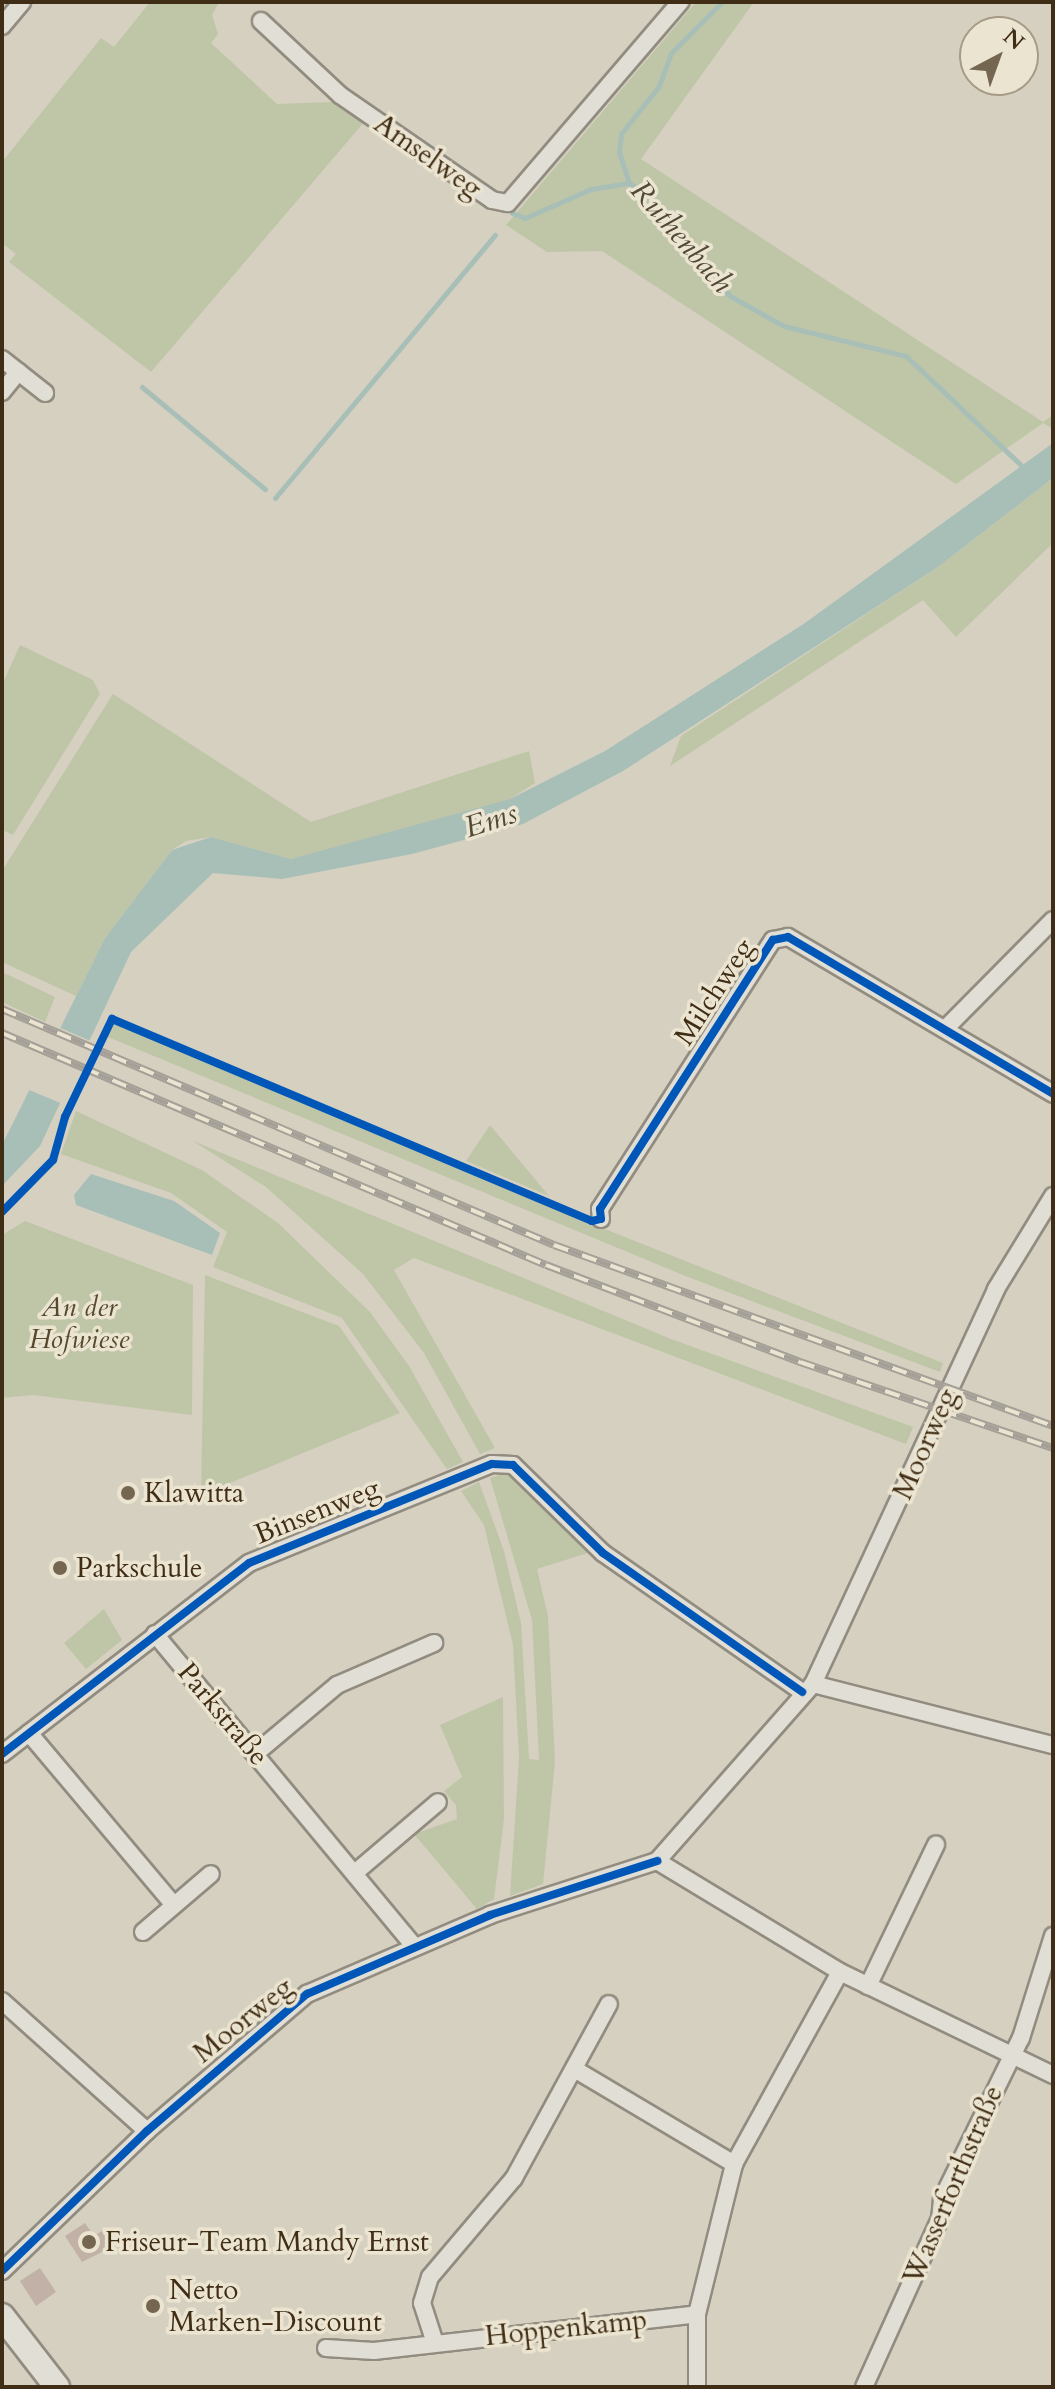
<!DOCTYPE html>
<html>
<head>
<meta charset="utf-8">
<style>
	body { margin:0 }
	#map { position:relative; width:1055px; height:2389px; overflow:hidden; background:#d6d0c0; font-family:Cardo,serif }
	div>[style] { position:absolute }
	.green>* { inset:0; background:#bfc6a7 }
	.water>* { inset:0; background:#a8bfb8 }
	.pier>* { inset:0; background:#d6d0c0 }
	.stream>* { height:5px; margin:-2.5px; padding:0 2.5px; transform-origin:2.5px; border-radius:2.5px; background:#a8bfb8 }
	.building>* { inset:0; background:#c1b1a6 }
	.roads { filter:drop-shadow(2px 0 #928c80) drop-shadow(-2px 0 #928c80) drop-shadow(0 2px #928c80) drop-shadow(0 -2px #928c80) }
	.minor>* { height:16px; margin:-8px; padding:0 8px; transform-origin:8px; border-radius:8px; background:#e0ded5 }
	.secondary>* { height:24px; margin:-12px; padding:0 12px; transform-origin:12px; border-radius:12px; background:#e0ded5 }
	.rail>* { height:8px; margin-top:-4px; transform-origin:0; background:repeating-linear-gradient(90deg,#ebe4d0 0 15px,#a5a097 0 30px); box-sizing:border-box; border-block:2px solid #a5a097 }
	.cycleway>* { height:8px; margin:-4px; padding:0 4px; transform-origin:4px; border-radius:4px; background:#0057b8 }
	.dots>* { width:22px; height:22px; translate:-50% -50%; box-sizing:border-box; border:4px solid #ebe4d0; border-radius:50% }
	span { translate:-50% -50%; white-space:nowrap; text-align:center; line-height:1.15; -webkit-text-stroke:7px #ebe4d0; paint-order:stroke }
	.street-label { font-size:28px; color:#402d15 }
	.park-label { font-size:28px; color:#564a2e; font-style:italic }
	.poi-label { font-size:28px; color:#402d15 }
	.left { translate:0 -50%; text-align:left }
	.water-label { font-size:30px; color:#514935; font-style:italic }
	.frame { position:absolute; inset:0; border:4px solid #402d15; pointer-events:none }
	.north { position:absolute; left:959px; top:16px; width:80px; height:80px; box-sizing:border-box; background:#ebe4d0; border:2px solid #a79b85; border-radius:50%; rotate:41deg; font-size:22px; font-weight:700; line-height:32px; text-align:center; color:#402d15 }
	.north::after { content:''; display:block; margin:auto; width:28px; height:36px; background:#746651; clip-path:polygon(50% 0,100% 100%,50% 72%,0 100%) }
</style>
</head>
<body>
<div id="map">
	<div class="green">
		<i style="clip-path:polygon(150px 2px,219px 2px,212px 15px,218px 34px,211px 43px,277px 104px,334px 102px,365px 121px,151px 372px,9px 262px,16px 254px,2px 243px,2px 162px,101px 38px,114px 47px)"></i>
		<i style="clip-path:polygon(696px 2px,754px 2px,641px 159px,1043px 422px,1053px 415px,1053px 429px,1043px 423px,956px 484px,602px 251px,547px 252px,506px 225px)"></i>
		<i style="clip-path:polygon(1053px 478px,1053px 543px,956px 637px,923px 600px,670px 766px,681px 736px,938px 567px)"></i>
		<i style="clip-path:polygon(20px 645px,93px 680px,100px 694px,13px 835px,2px 830px,2px 685px)"></i>
		<i style="clip-path:polygon(113px 694px,311px 822px,529px 751px,535px 783px,510px 799px,421px 827px,291px 859px,211px 837px,186px 841px,172px 850px,105px 938px,76px 996px,2px 962px,2px 871px)"></i>
		<i style="clip-path:polygon(2px 972px,55px 997px,45px 1022px,2px 1002px)"></i>
		<i style="clip-path:polygon(115px 1022px,597px 1226px,943px 1363px,940px 1372px,688px 1277px,108px 1037px)"></i>
		<i style="clip-path:polygon(76px 1111px,202px 1170px,278px 1223px,370px 1312px,409px 1366px,463px 1462px,447px 1469px,342px 1318px,213px 1267px,227px 1232px,171px 1193px,61px 1154px)"></i>
		<i style="clip-path:polygon(490px 1125px,549px 1196px,466px 1161px)"></i>
		<i style="clip-path:polygon(193px 1141px,671px 1339px,913px 1427px,906px 1444px,414px 1258px,394px 1270px,495px 1448px,480px 1454px,424px 1353px,363px 1274px,266px 1187px)"></i>
		<i style="clip-path:polygon(25px 1221px,193px 1285px,192px 1415px,33px 1395px,2px 1398px,2px 1235px)"></i>
		<i style="clip-path:polygon(205px 1275px,339px 1326px,400px 1413px,201px 1495px)"></i>
		<i style="clip-path:polygon(510px 1471px,594px 1551px,537px 1569px,548px 1616px,555px 1762px,543px 1884px,510px 1896px,519px 1758px,513px 1645px,484px 1525px,461px 1491px,479px 1482px,504px 1551px,521px 1623px,529px 1759px,539px 1760px,532px 1620px,490px 1478px)"></i>
		<i style="clip-path:polygon(104px 1609px,122px 1640px,86px 1669px,64px 1643px)"></i>
		<i style="clip-path:polygon(503px 1697px,504px 1819px,494px 1899px,477px 1909px,414px 1834px,457px 1819px,456px 1805px,444px 1791px,462px 1777px,440px 1725px)"></i>
	</div>
	<div class="water">
		<i style="clip-path:polygon(1053px 443px,1053px 478px,938px 567px,623px 771px,523px 824px,412px 854px,282px 879px,213px 873px,131px 952px,40px 1146px,2px 1186px,2px 1145px,105px 938px,172px 850px,211px 837px,291px 859px,510px 799px,605px 751px,805px 623px)"></i>
		<i style="clip-path:polygon(91px 1174px,174px 1201px,220px 1233px,212px 1255px,76px 1205px,74px 1195px)"></i>
	</div>
	<div class="pier">
		<i style="clip-path:polygon(58px 1027px,93px 1042px,63px 1104px,29px 1090px)"></i>
	</div>
	<div class="stream">
		<i style="left:722px;top:2px;width:72px;rotate:135deg"></i>
		<i style="left:671px;top:53px;width:35px;rotate:110deg"></i>
		<i style="left:659px;top:86px;width:61px;rotate:128.4deg"></i>
		<i style="left:621px;top:134px;width:18px;rotate:96deg"></i>
		<i style="left:619px;top:152px;width:33px;rotate:72deg"></i>
		<i style="left:629px;top:183px;width:31px;rotate:33deg"></i>
		<i style="left:655px;top:200px;width:122px;rotate:52deg"></i>
		<i style="left:730px;top:296px;width:62px;rotate:29.1deg"></i>
		<i style="left:784px;top:326px;width:126px;rotate:13.8deg"></i>
		<i style="left:906px;top:356px;width:166px;rotate:43.5deg"></i>
		<i style="left:512px;top:213px;width:14px;rotate:21deg"></i>
		<i style="left:525px;top:218px;width:72px;rotate:-23.7deg"></i>
		<i style="left:591px;top:189px;width:38px;rotate:-9deg"></i>
		<i style="left:142px;top:387px;width:160px;rotate:39.7deg"></i>
		<i style="left:275px;top:498px;width:343px;rotate:-50.1deg"></i>
	</div>
	<div class="building">
		<i style="clip-path:polygon(85px 2223px,94px 2236px,102px 2231px,112px 2247px,82px 2262px,65px 2236px)"></i>
		<i style="clip-path:polygon(40px 2268px,56px 2292px,36px 2306px,20px 2281px)"></i>
	</div>
	<div class="roads">
		<div class="minor">
			<i style="left:261px;top:21px;width:108px;rotate:43.1deg"></i>
			<i style="left:340px;top:95px;width:185px;rotate:34.6deg"></i>
			<i style="left:492px;top:200px;width:16px;rotate:11deg"></i>
			<i style="left:508px;top:203px;width:265px;rotate:-49.4deg"></i>
			<i style="left:2px;top:26px;width:31px;rotate:-50deg"></i>
			<i style="left:2px;top:359px;width:55px;rotate:38.3deg"></i>
			<i style="left:2px;top:392px;width:26px;rotate:-51deg"></i>
			<i style="left:945px;top:1029px;width:153px;rotate:-45.3deg"></i>
			<i style="left:601px;top:1219px;width:10px;rotate:-96deg"></i>
			<i style="left:600px;top:1209px;width:320px;rotate:-57.3deg"></i>
			<i style="left:773px;top:940px;width:15px;rotate:-11deg"></i>
			<i style="left:788px;top:937px;width:308px;rotate:30.6deg"></i>
			<i style="left:155px;top:1634px;width:404px;rotate:50.3deg"></i>
			<i style="left:813px;top:1684px;width:248px;rotate:14.3deg"></i>
			<i style="left:29px;top:1733px;width:225px;rotate:49.9deg"></i>
			<i style="left:256px;top:1753px;width:106px;rotate:-40deg"></i>
			<i style="left:337px;top:1685px;width:106px;rotate:-23.4deg"></i>
			<i style="left:2px;top:1754px;width:312px;rotate:-37.7deg"></i>
			<i style="left:249px;top:1563px;width:262px;rotate:-22.2deg"></i>
			<i style="left:492px;top:1464px;width:21px;rotate:3deg"></i>
			<i style="left:513px;top:1465px;width:126px;rotate:44.4deg"></i>
			<i style="left:603px;top:1553px;width:243px;rotate:34.9deg"></i>
			<i style="left:657px;top:1861px;width:236px;rotate:-48.6deg"></i>
			<i style="left:813px;top:1684px;width:435px;rotate:-65.1deg"></i>
			<i style="left:996px;top:1289px;width:109px;rotate:-58.5deg"></i>
			<i style="left:657px;top:1861px;width:214px;rotate:31.2deg"></i>
			<i style="left:840px;top:1972px;width:237px;rotate:25.8deg"></i>
			<i style="left:357px;top:1871px;width:106px;rotate:-40.4deg"></i>
			<i style="left:143px;top:1932px;width:89px;rotate:-40.5deg"></i>
			<i style="left:868px;top:1986px;width:157px;rotate:-64.3deg"></i>
			<i style="left:2px;top:2001px;width:195px;rotate:41.9deg"></i>
			<i style="left:576px;top:2070px;width:184px;rotate:30.7deg"></i>
			<i style="left:2px;top:2271px;width:202px;rotate:-44deg"></i>
			<i style="left:147px;top:2131px;width:211px;rotate:-40.6deg"></i>
			<i style="left:307px;top:1994px;width:199px;rotate:-23.3deg"></i>
			<i style="left:490px;top:1915px;width:176px;rotate:-17.9deg"></i>
			<i style="left:435px;top:2343px;width:42px;rotate:-108deg"></i>
			<i style="left:422px;top:2303px;width:27px;rotate:-73deg"></i>
			<i style="left:430px;top:2277px;width:130px;rotate:-49.7deg"></i>
			<i style="left:514px;top:2178px;width:198px;rotate:-61.4deg"></i>
			<i style="left:326px;top:2348px;width:48px;rotate:3.6deg"></i>
			<i style="left:374px;top:2351px;width:325px;rotate:-6.5deg"></i>
			<i style="left:697px;top:2387px;width:73px;rotate:-90deg"></i>
			<i style="left:697px;top:2314px;width:154px;rotate:-76.1deg"></i>
			<i style="left:734px;top:2164px;width:219px;rotate:-61.1deg"></i>
			<i style="left:864px;top:2387px;width:184px;rotate:-65.7deg"></i>
			<i style="left:940px;top:2219px;width:20px;rotate:-84deg"></i>
			<i style="left:942px;top:2199px;width:179px;rotate:-63.9deg"></i>
			<i style="left:1021px;top:2038px;width:107px;rotate:-72.6deg"></i>
		</div>
		<div class="secondary">
			<i style="left:2px;top:2316px;width:90px;rotate:52.2deg"></i>
		</div>
	</div>
	<div class="rail">
		<i style="left:2px;top:1009px;width:600px;rotate:23.15deg"></i>
		<i style="left:554px;top:1245px;width:531px;rotate:19.94deg"></i>
		<i style="left:2px;top:1033px;width:591px;rotate:23.1deg"></i>
		<i style="left:546px;top:1265px;width:272px;rotate:20.9deg"></i>
		<i style="left:800px;top:1362px;width:267px;rotate:18.8deg"></i>
	</div>
	<div class="cycleway">
		<i style="left:2px;top:1212px;width:73px;rotate:-45.6deg"></i>
		<i style="left:53px;top:1160px;width:45px;rotate:-74.4deg"></i>
		<i style="left:65px;top:1117px;width:109px;rotate:-64.4deg"></i>
		<i style="left:112px;top:1019px;width:521px;rotate:22.82deg"></i>
		<i style="left:592px;top:1221px;width:9px;rotate:-13deg"></i>
		<i style="left:601px;top:1219px;width:10px;rotate:-96deg"></i>
		<i style="left:600px;top:1209px;width:320px;rotate:-57.3deg"></i>
		<i style="left:773px;top:940px;width:15px;rotate:-11deg"></i>
		<i style="left:788px;top:937px;width:308px;rotate:30.6deg"></i>
		<i style="left:2px;top:1754px;width:312px;rotate:-37.7deg"></i>
		<i style="left:249px;top:1563px;width:262px;rotate:-22.2deg"></i>
		<i style="left:492px;top:1464px;width:21px;rotate:3deg"></i>
		<i style="left:513px;top:1465px;width:126px;rotate:44.4deg"></i>
		<i style="left:603px;top:1553px;width:243px;rotate:34.9deg"></i>
		<i style="left:2px;top:2271px;width:202px;rotate:-44deg"></i>
		<i style="left:147px;top:2131px;width:211px;rotate:-40.6deg"></i>
		<i style="left:307px;top:1994px;width:199px;rotate:-23.3deg"></i>
		<i style="left:490px;top:1915px;width:176px;rotate:-17.9deg"></i>
	</div>
	<div class="dots">
		<i style="left:128px;top:1493px;background:#746651"></i>
		<i style="left:60px;top:1568px;background:#746651"></i>
		<i style="left:89px;top:2242px;background:#746651"></i>
		<i style="left:153px;top:2306px;background:#746651"></i>
	</div>
	<div class="street-label">
		<span style="left:428px;top:156px;rotate:35deg">Amselweg</span>
		<span style="left:714px;top:992px;rotate:-57deg">Milchweg</span>
		<span style="left:925px;top:1444px;rotate:-66deg">Moorweg</span>
		<span style="left:317px;top:1511px;rotate:-22deg">Binsenweg</span>
		<span style="left:223px;top:1714px;rotate:50deg">Parkstraße</span>
		<span style="left:243px;top:2020px;rotate:-39deg">Moorweg</span>
		<span style="left:953px;top:2185px;rotate:-67deg">Wasserforthstraße</span>
		<span style="left:566px;top:2328px;rotate:-6deg">Hoppenkamp</span>
	</div>
	<div class="park-label">
		<span style="left:79px;top:1323px">An der<br>Hofwiese</span>
	</div>
	<div class="poi-label">
		<span class="left" style="left:144px;top:1493px">Klawitta</span>
		<span class="left" style="left:76px;top:1568px">Parkschule</span>
		<span class="left" style="left:105px;top:2242px">Friseur-Team Mandy Ernst</span>
		<span class="left" style="left:169px;top:2306px">Netto<br>Marken-Discount</span>
	</div>
	<div class="water-label">
		<span style="left:681px;top:237px;rotate:49deg">Ruthenbach</span>
		<span style="left:491px;top:821px;rotate:-18deg">Ems</span>
	</div>
	<div class="frame"></div>
	<div class="north">N</div>
</div>
</body>
</html>
